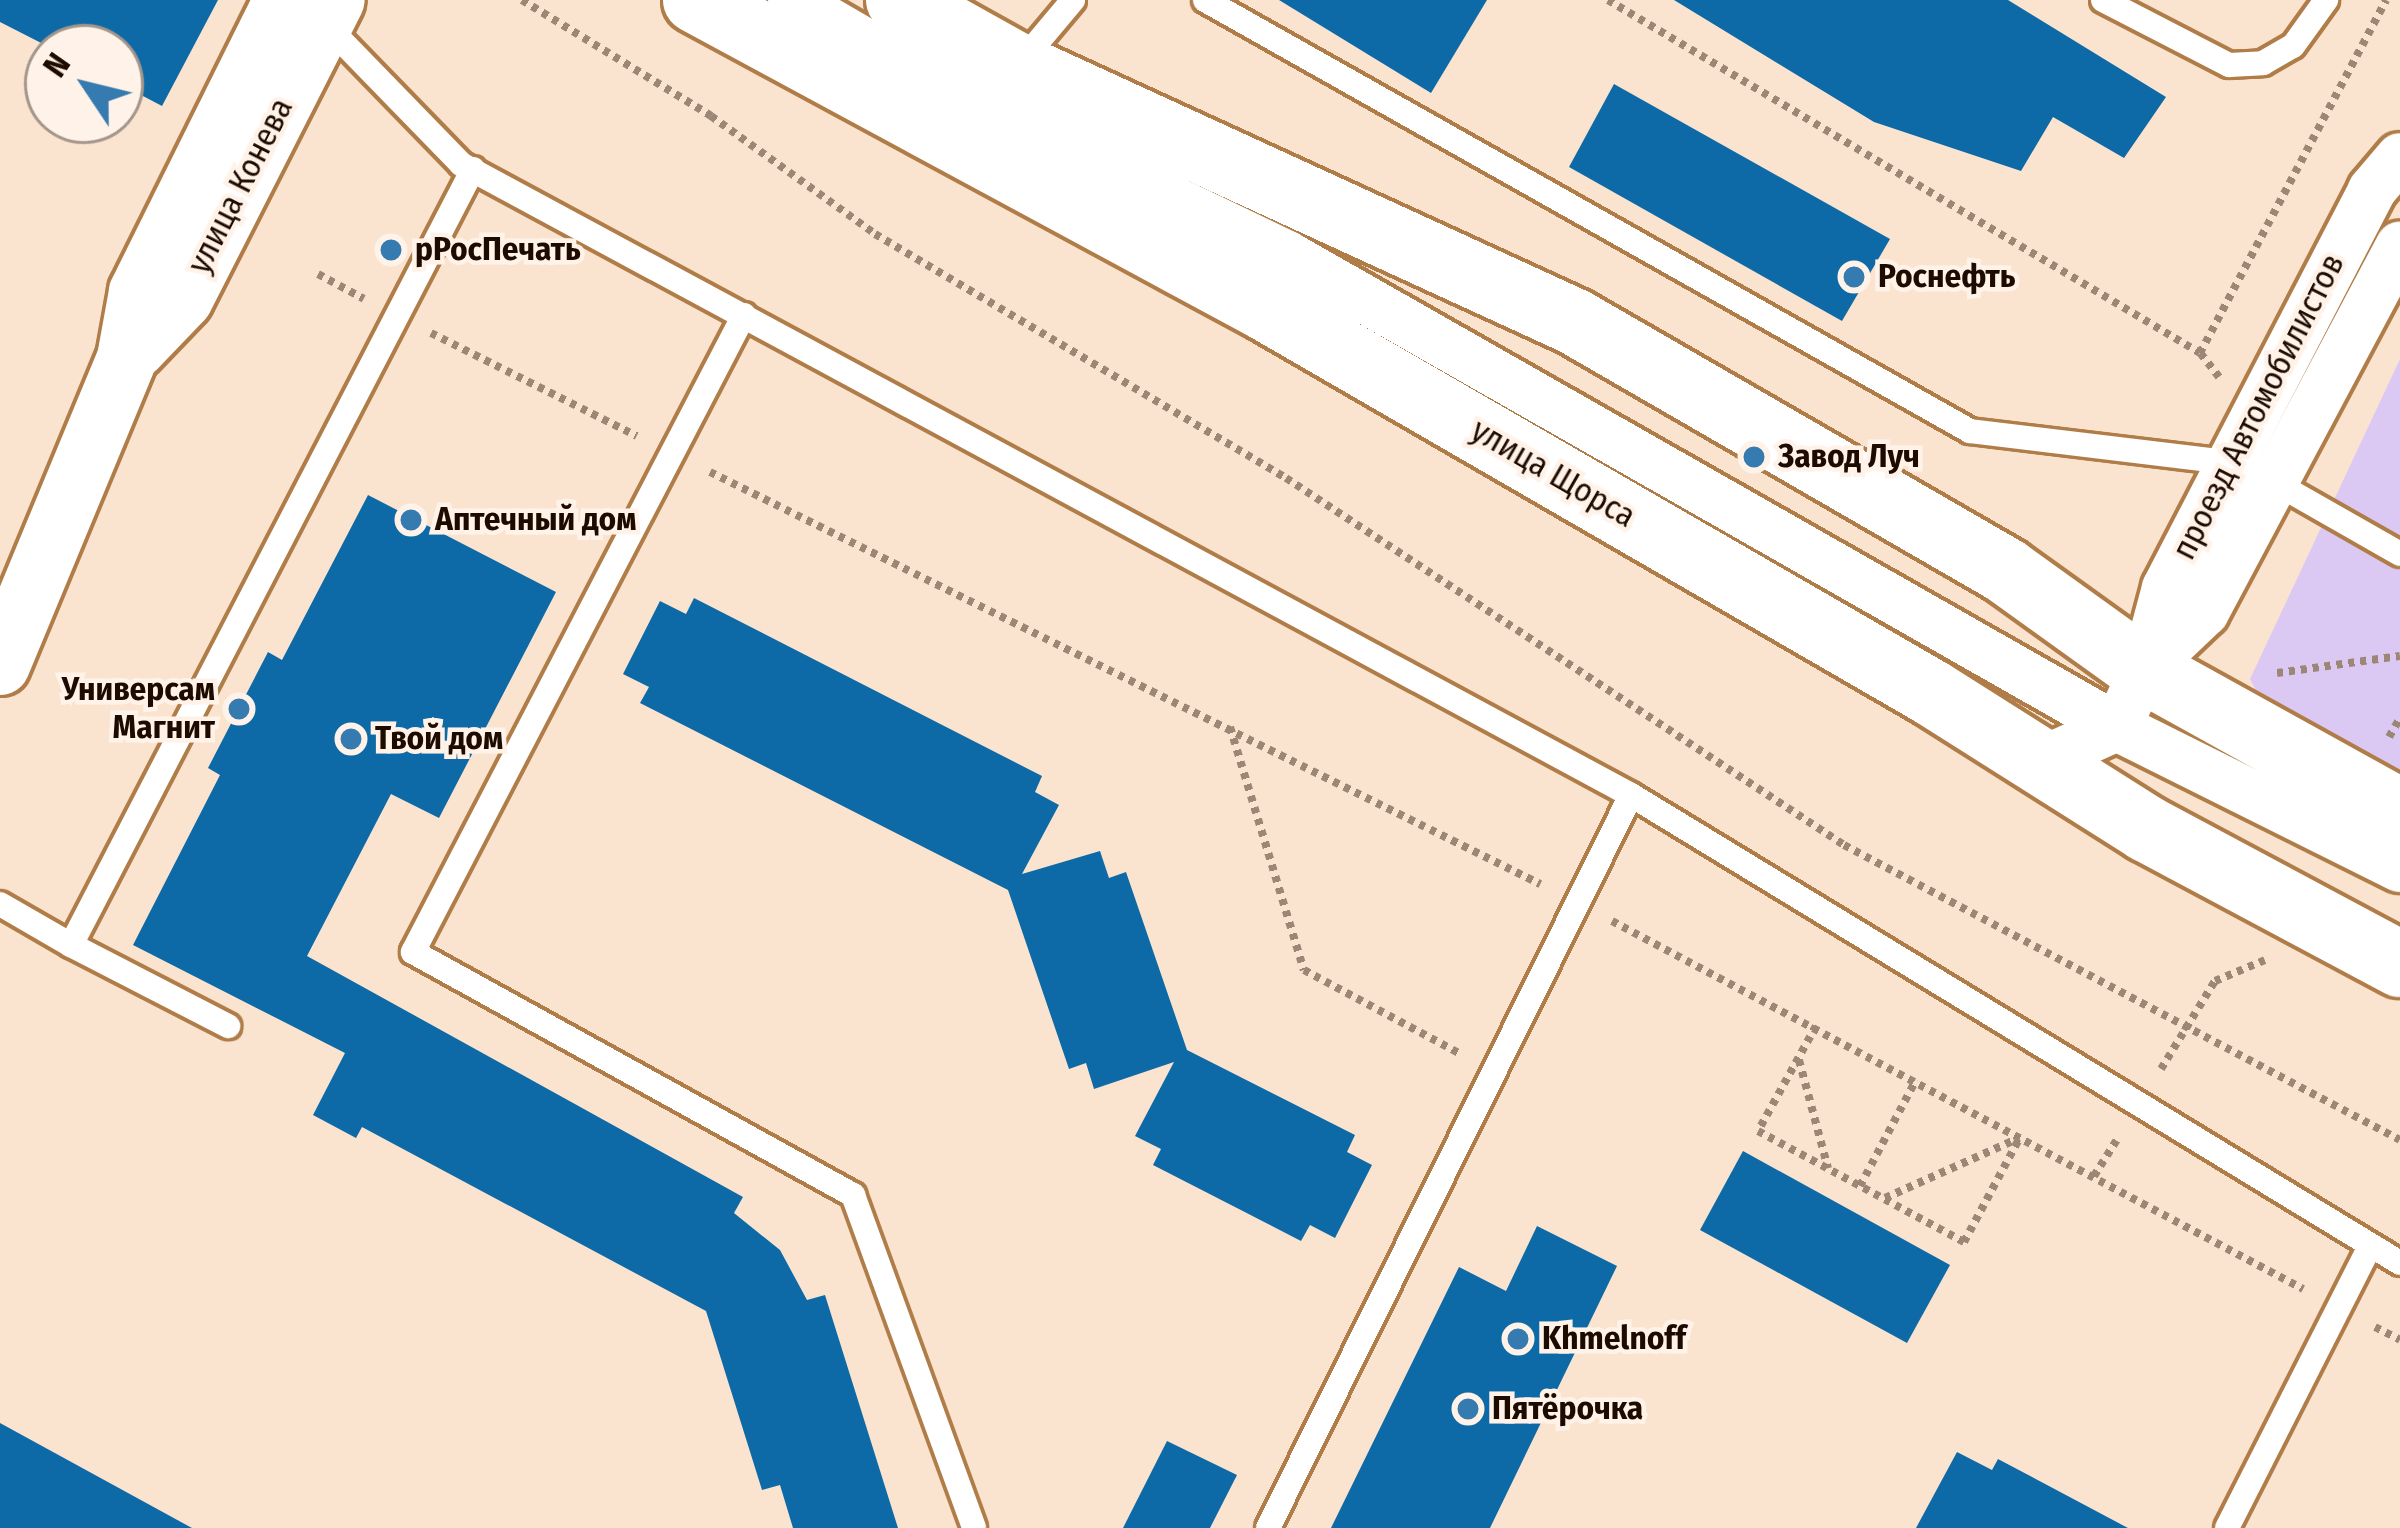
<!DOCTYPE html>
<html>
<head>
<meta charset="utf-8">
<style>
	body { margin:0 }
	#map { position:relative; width:2400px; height:1528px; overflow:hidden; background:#fbe4cf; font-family:"Fira Sans Condensed",sans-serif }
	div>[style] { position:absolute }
	.green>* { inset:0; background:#dbc9f3 }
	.building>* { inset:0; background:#0e6aa6 }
	.path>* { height:8px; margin-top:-4px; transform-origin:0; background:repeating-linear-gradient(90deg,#9c8776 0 6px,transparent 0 12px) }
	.roads { filter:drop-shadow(3px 0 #b07d49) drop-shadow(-3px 0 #b07d49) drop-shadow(0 3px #b07d49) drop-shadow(0 -3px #b07d49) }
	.service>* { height:24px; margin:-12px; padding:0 12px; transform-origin:12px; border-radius:12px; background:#fff }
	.minor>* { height:48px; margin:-24px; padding:0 24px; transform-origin:24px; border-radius:24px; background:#fff }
	.tertiary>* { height:60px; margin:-30px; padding:0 30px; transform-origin:30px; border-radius:30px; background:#fff }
	.secondary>* { height:66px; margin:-33px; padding:0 33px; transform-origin:33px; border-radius:33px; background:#fff }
	.dots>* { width:33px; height:33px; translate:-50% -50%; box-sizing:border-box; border:6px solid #fff3e9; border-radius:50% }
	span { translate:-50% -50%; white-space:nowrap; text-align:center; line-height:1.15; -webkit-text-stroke:9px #fff3e9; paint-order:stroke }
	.street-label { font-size:33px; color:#1e0b00 }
	.poi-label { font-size:33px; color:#1e0b00; font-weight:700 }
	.left { translate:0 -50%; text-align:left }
	.right { translate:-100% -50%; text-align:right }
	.north { position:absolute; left:24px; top:24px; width:120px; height:120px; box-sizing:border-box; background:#fff3e9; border:3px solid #a5968c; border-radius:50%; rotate:305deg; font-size:33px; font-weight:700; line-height:48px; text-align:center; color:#1e0b00 }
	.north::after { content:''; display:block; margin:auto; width:42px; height:54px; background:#367bb0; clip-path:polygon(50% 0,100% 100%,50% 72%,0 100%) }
</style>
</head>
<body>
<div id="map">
	<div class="green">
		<i style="clip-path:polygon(2400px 359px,2400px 788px,2266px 711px,2250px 679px)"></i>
	</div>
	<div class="building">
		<i style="clip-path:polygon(0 0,218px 0,162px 106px,120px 84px,120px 48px,51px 48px,0 22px)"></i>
		<i style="clip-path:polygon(1279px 0,1487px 0,1431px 93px)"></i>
		<i style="clip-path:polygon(1674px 0,2008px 0,2166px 97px,2124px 158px,2053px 117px,2021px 171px,1874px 122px)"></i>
		<i style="clip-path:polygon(1614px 84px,1890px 239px,1842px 321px,1569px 167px)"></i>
		<i style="clip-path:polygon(368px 495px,556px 592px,439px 818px,391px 794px,307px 956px,743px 1197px,734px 1213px,780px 1250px,807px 1300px,825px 1295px,898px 1528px,793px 1528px,780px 1485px,762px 1490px,706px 1311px,362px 1127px,356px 1138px,313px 1115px,345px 1053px,133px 945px,220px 775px,208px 768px,268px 652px,282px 660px)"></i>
		<i style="clip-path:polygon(694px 598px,1042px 776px,1035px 792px,1059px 805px,1022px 874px,1100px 851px,1109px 878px,1126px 872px,1187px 1050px,1355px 1135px,1347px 1152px,1372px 1165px,1335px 1238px,1310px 1225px,1301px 1241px,1153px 1165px,1161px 1149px,1135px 1136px,1174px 1062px,1094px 1089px,1086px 1063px,1069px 1069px,1008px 890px,640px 703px,649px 687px,623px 674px,660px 601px,686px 614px)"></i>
		<i style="clip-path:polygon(1743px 1151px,1950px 1265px,1907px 1343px,1700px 1230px)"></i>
		<i style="clip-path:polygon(1537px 1226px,1617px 1266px,1490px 1528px,1331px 1528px,1459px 1267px,1506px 1291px)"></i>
		<i style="clip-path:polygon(0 1423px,192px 1528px,0 1528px)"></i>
		<i style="clip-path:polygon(1167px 1441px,1237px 1475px,1210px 1528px,1123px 1528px)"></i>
		<i style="clip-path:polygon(1957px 1452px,1992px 1470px,1998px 1459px,2128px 1528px,1916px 1528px)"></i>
	</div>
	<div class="path">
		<i style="left:522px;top:0;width:222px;rotate:31.5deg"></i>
		<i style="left:711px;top:116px;width:202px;rotate:35.7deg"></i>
		<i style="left:875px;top:234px;width:478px;rotate:30.7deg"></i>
		<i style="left:1286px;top:478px;width:668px;rotate:33.33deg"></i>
		<i style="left:1844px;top:845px;width:629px;rotate:27.95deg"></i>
		<i style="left:1608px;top:0;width:689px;rotate:30.81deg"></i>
		<i style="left:318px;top:274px;width:52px;rotate:28.5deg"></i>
		<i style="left:431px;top:333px;width:230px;rotate:26.6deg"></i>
		<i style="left:2219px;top:377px;width:31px;rotate:-128deg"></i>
		<i style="left:2200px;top:353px;width:399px;rotate:-62.2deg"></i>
		<i style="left:710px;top:472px;width:927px;rotate:26.4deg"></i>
		<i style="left:2277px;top:673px;width:124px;rotate:-7.9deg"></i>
		<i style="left:1230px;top:727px;width:254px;rotate:73.1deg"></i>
		<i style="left:1304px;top:970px;width:176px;rotate:28.2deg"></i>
		<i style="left:2389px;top:737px;width:22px;rotate:-60deg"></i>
		<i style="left:1612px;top:921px;width:783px;rotate:28.04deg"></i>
		<i style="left:1816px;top:1026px;width:120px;rotate:118.9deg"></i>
		<i style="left:1758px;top:1131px;width:234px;rotate:28.3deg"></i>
		<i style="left:1964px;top:1242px;width:119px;rotate:-61.9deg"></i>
		<i style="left:1799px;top:1060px;width:112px;rotate:75deg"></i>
		<i style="left:2161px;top:1069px;width:103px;rotate:-58.5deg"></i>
		<i style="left:2215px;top:981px;width:54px;rotate:-22.8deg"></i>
		<i style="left:2094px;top:1176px;width:45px;rotate:-57.7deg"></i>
		<i style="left:1860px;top:1186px;width:120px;rotate:-62.2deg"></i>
		<i style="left:1885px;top:1198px;width:147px;rotate:-24.1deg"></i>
		<i style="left:2375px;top:1327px;width:28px;rotate:27deg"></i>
	</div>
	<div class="roads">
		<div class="service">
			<i style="left:1205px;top:0;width:878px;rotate:29.4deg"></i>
			<i style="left:1970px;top:431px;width:267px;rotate:6.9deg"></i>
			<i style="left:2103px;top:0;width:142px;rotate:27.3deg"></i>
			<i style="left:2229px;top:65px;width:34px;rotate:-3deg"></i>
			<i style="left:2263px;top:63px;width:34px;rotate:-30deg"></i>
			<i style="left:2293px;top:46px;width:57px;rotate:-54.3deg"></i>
			<i style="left:326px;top:25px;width:194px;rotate:45.8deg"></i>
			<i style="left:461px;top:164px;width:1329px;rotate:28.34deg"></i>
			<i style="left:1631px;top:795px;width:900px;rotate:31.32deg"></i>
			<i style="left:1021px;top:62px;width:81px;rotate:-50deg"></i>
			<i style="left:744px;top:315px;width:718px;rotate:117.46deg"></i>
			<i style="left:413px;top:952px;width:503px;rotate:28.91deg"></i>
			<i style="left:853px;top:1195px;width:354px;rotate:70deg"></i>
			<i style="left:2267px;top:478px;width:153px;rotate:29.7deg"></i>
			<i style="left:0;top:904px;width:82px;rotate:30deg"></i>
			<i style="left:71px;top:945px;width:874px;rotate:-62.61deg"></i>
			<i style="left:71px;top:945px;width:177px;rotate:27.3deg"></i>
			<i style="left:1268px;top:1528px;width:818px;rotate:-63.65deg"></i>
			<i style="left:2227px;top:1528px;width:316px;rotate:-63.1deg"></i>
		</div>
		<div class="minor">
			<i style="left:792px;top:0;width:191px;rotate:30.2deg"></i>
			<i style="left:957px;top:96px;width:366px;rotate:25.7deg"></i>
			<i style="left:1287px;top:255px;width:955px;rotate:29.63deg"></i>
			<i style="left:2117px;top:727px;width:316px;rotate:26.5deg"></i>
			<i style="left:2144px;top:670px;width:84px;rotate:-43.6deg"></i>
			<i style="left:2205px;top:612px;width:415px;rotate:-62deg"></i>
			<i style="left:2039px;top:762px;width:85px;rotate:-24.2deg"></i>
			<i style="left:2117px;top:727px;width:63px;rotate:-64.7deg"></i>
			<i style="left:2144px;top:670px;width:85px;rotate:-75deg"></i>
			<i style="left:2166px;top:588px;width:448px;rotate:-62.6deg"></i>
			<i style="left:2372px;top:190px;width:43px;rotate:-49.7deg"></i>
		</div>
		<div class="tertiary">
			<i style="left:135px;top:349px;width:69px;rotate:-46.2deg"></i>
			<i style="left:183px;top:299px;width:335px;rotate:-63.1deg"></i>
			<i style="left:0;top:665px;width:332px;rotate:-67.5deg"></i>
			<i style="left:127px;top:358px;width:67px;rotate:-79.7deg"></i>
			<i style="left:139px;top:292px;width:326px;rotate:-63.6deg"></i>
		</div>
		<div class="secondary">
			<i style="left:696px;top:0;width:648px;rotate:28.38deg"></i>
			<i style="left:1266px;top:308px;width:769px;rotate:30.03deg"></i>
			<i style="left:1932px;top:693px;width:254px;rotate:32.3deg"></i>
			<i style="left:2147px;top:829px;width:287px;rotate:28.1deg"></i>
			<i style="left:899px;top:0;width:135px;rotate:29.2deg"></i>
			<i style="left:1017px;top:66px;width:614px;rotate:24.64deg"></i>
			<i style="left:1575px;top:322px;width:498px;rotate:30deg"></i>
			<i style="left:2006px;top:571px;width:170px;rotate:35.7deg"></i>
			<i style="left:2144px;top:670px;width:293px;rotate:29deg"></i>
		</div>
	</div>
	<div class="dots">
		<i style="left:391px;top:250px;background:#367bb0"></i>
		<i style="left:1854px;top:277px;background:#367bb0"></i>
		<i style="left:1754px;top:457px;background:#367bb0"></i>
		<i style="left:411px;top:520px;background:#367bb0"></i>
		<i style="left:239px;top:709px;background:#367bb0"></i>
		<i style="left:351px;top:739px;background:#367bb0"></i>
		<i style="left:1518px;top:1339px;background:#367bb0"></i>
		<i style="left:1468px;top:1409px;background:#367bb0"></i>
	</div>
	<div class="street-label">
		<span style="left:241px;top:186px;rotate:-63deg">улица Конева</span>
		<span style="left:2259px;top:407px;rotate:-63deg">проезд Автомобилистов</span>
		<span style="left:1553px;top:474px;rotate:30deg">улица Щорса</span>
	</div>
	<div class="poi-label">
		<span class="left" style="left:415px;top:250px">рРосПечать</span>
		<span class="left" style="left:1878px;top:277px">Роснефть</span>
		<span class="left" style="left:1778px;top:457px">Завод Луч</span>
		<span class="left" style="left:435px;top:520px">Аптечный дом</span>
		<span class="right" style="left:215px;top:709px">Универсам<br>Магнит</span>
		<span class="left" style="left:375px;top:739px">Твой дом</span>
		<span class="left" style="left:1542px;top:1339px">Khmelnoff</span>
		<span class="left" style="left:1492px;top:1409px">Пятёрочка</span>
	</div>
	<div class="north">N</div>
</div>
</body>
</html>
